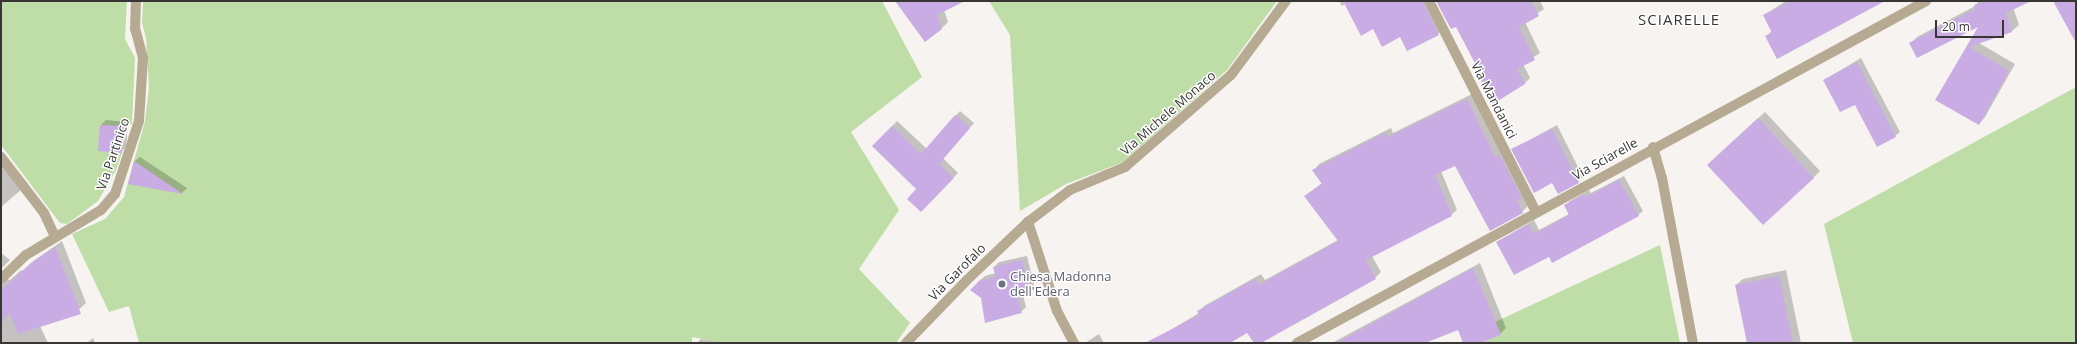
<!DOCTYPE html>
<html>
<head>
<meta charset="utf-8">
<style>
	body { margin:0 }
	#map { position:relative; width:2077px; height:344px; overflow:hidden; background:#f6f3f0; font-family:"Open Sans",sans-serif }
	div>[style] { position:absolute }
	.green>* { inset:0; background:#bfdda6 }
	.shadow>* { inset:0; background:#0003 }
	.building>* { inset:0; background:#c9ace3 }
	.service>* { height:10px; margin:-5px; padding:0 5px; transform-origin:5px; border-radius:5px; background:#b7aa92 }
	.minor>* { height:10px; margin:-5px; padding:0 5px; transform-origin:5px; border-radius:5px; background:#b7aa92 }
	.dots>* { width:11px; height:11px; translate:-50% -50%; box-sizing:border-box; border:2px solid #fff; border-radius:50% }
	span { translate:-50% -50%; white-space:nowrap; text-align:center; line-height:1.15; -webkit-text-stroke:3px #fff; paint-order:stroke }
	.street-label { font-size:13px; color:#373635 }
	.worship-label { font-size:13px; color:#5b616d }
	.left { translate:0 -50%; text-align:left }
	.quarter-label { font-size:15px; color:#373635; letter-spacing:1px }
	.frame { position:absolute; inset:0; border:2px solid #373635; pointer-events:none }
	.scale { position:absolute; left:1935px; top:20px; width:69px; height:18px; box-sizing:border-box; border:2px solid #373635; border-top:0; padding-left:5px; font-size:12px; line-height:14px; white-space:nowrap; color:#373635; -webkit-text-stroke:3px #fff; paint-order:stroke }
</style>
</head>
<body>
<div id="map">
	<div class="green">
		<i style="clip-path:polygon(1px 1px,127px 1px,125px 39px,135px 58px,132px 124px,123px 126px,122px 153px,116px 170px,98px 201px,67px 224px,60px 223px,1px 145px)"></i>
		<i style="clip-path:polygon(143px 1px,882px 1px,922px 77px,851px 132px,899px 210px,859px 269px,910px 323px,896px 343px,723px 343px,692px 337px,692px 343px,139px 343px,129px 306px,109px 312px,72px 234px,105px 219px,124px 197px,145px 121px,149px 88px,146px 38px,142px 23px)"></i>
		<i style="clip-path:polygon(989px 1px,1277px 1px,1227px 70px,1123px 162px,1066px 184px,1020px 211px,1010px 35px)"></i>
		<i style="clip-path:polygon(2076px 87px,2076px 343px,1853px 343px,1824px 224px)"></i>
		<i style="clip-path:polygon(1660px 245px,1680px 343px,1481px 343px,1501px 335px,1495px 322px)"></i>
	</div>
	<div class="shadow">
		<i style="clip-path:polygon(896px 1px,960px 1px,944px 10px,948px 22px,941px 29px)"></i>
		<i style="clip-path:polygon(1339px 1px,1430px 1px,1444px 28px,1438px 34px,1401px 36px,1374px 28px,1345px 4px,1342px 6px)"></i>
		<i style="clip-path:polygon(1437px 1px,1540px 1px,1544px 9px,1525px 22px,1540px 53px,1523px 64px,1530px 78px,1524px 84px,1456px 25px)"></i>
		<i style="clip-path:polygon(1786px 1px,1880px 1px,1766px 36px,1772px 31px,1764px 15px)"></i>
		<i style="clip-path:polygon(1979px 1px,2011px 1px,2019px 25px,2012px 31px,1979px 43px,2015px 64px,1985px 117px,1979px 124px,1937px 99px,1981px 25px,1910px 44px,1917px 37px,1975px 6px)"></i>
		<i style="clip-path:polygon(1861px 58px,1900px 132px,1895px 136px,1824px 80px)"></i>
		<i style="clip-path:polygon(1472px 94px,1528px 206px,1522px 212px,1490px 229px,1456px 164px,1441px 171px,1457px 210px,1451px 215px,1372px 256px,1381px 272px,1375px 278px,1258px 343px,1255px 343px,1247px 332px,1228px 343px,1176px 343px,1169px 331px,1199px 313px,1204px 306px,1261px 274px,1265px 280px,1338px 240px,1305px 196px,1322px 183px,1314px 170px,1319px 164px,1391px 128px,1393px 133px)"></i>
		<i style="clip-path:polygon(960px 111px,974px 123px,943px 158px,958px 173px,921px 211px,918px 189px,873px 146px,897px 121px,927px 149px)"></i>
		<i style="clip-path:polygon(1765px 112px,1820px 171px,1813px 178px,1715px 158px)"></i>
		<i style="clip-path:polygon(106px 120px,128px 122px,126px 147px,121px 152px,101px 125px)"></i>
		<i style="clip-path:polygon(1557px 125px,1583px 177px,1578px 182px,1553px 182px,1513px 149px)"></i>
		<i style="clip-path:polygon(140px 157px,187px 188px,182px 193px,129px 184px,135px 161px)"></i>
		<i style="clip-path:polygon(1px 164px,22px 189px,1px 207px)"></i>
		<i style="clip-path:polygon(1624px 176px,1643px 211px,1638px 215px,1497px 242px,1534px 220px,1539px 230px,1569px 214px,1565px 206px,1570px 201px,1589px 190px,1591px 193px)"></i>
		<i style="clip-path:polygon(62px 241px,86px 303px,77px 311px,35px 260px)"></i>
		<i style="clip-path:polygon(1px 253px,10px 260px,1px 269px)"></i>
		<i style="clip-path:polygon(1027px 256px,1035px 289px,1023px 295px,1026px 307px,1021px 312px,979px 281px,985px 276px,996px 273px,994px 267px,999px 262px)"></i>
		<i style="clip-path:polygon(1480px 263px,1506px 328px,1500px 334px,1478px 343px,1464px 343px,1458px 329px,1422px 343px,1332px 343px)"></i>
		<i style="clip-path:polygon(21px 270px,73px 312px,40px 326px,48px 343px,1px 343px,1px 272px,2px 278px,10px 280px)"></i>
		<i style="clip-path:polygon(1786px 270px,1801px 343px,1748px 343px,1736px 285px,1743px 279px)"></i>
		<i style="clip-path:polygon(1099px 334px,1104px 343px,1085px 343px)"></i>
		<i style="clip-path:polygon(93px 338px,95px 343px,87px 343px)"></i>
		<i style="clip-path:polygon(701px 339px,724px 343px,697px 343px)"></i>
	</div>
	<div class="building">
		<i style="clip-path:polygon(895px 1px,965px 1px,937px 15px,942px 29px,925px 42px)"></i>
		<i style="clip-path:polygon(1343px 1px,1423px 1px,1439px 35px,1407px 51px,1400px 37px,1382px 47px,1373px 29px,1361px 36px)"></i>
		<i style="clip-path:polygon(1436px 1px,1531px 1px,1539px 16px,1519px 27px,1535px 60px,1517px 69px,1525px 84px,1493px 104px,1476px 70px,1478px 69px,1456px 27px,1451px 29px)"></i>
		<i style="clip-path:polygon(1791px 1px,1885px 1px,1777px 59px,1765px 36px,1772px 33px,1763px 15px)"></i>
		<i style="clip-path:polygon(1986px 1px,2031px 1px,2006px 13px,2012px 32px,1969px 47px,2009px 71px,1979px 125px,1935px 100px,1978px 27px,1917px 58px,1909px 43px,1975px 9px,1974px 5px)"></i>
		<i style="clip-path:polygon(2053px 1px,2076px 1px,2076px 43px)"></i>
		<i style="clip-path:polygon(1857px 62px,1896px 137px,1877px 147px,1855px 105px,1840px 112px,1823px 80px)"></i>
		<i style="clip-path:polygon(1467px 99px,1495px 157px,1500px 155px,1522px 199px,1517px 201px,1523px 213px,1490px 231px,1455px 166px,1435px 175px,1452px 216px,1366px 260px,1376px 279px,1261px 343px,1254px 343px,1247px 333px,1230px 343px,1145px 343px,1199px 315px,1197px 311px,1255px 279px,1259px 285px,1338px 241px,1304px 196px,1322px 184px,1312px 170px,1385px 133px,1388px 137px)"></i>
		<i style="clip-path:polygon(955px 115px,970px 128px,939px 164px,954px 178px,921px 212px,907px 199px,916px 189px,872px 146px,892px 126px,921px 154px)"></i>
		<i style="clip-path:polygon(1758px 118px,1814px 178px,1763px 225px,1707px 165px)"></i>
		<i style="clip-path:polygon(100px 125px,123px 126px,122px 153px,98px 151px)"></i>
		<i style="clip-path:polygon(1552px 129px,1579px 183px,1558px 194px,1552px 183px,1534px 193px,1511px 149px)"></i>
		<i style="clip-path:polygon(134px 161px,183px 194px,128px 184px)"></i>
		<i style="clip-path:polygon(1619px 180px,1639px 216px,1552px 263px,1549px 257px,1514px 275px,1496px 242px,1529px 224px,1534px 234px,1569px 215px,1564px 205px,1584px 194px,1586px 197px)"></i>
		<i style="clip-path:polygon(55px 247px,81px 314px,18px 334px,9px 312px,1px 325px,1px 290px,32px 262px)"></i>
		<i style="clip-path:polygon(1022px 260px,1030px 295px,1018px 298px,1022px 313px,985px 323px,981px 298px,970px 290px,979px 281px,996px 277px,993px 267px)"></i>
		<i style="clip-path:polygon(1473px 268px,1501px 335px,1481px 343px,1463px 343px,1458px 330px,1425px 343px,1337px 343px)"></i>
		<i style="clip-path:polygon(1779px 276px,1793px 343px,1747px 343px,1735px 285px)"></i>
	</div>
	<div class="service">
		<i style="left:1653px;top:147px;width:32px;rotate:74deg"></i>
		<i style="left:1662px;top:178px;width:168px;rotate:79.4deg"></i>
	</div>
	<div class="minor">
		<i style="left:1429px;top:1px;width:237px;rotate:63.1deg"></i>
		<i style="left:1px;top:157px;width:71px;rotate:52.5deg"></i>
		<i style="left:44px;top:213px;width:26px;rotate:65deg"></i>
		<i style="left:1px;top:279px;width:35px;rotate:-44deg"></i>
		<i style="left:26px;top:255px;width:87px;rotate:-31deg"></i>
		<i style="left:101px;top:210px;width:21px;rotate:-49deg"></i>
		<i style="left:115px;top:194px;width:77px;rotate:-71.8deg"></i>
		<i style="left:139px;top:121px;width:63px;rotate:-86.4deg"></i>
		<i style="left:143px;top:58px;width:30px;rotate:-105deg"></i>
		<i style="left:135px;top:29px;width:28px;rotate:-88deg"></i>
		<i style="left:906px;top:343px;width:88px;rotate:-45.9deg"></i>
		<i style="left:967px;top:280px;width:84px;rotate:-43.6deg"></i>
		<i style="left:1074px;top:343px;width:36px;rotate:-118deg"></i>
		<i style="left:1057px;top:311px;width:94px;rotate:-108deg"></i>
		<i style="left:1028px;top:222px;width:53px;rotate:-37.3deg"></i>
		<i style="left:1070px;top:190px;width:60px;rotate:-22.7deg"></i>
		<i style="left:1125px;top:167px;width:140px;rotate:-41deg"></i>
		<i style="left:1231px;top:75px;width:92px;rotate:-53.4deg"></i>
		<i style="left:1297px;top:343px;width:716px;rotate:-28.53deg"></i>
	</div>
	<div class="dots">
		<i style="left:1002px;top:284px;background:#6b7280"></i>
	</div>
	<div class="street-label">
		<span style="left:1494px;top:100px;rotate:63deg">Via Mandanici</span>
		<span style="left:1168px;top:113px;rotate:-41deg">Via Michele Monaco</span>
		<span style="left:113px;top:154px;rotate:-71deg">Via Partinico</span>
		<span style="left:1605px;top:159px;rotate:-29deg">Via Sciarelle</span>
		<span style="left:957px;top:272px;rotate:-45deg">Via Garofalo</span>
	</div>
	<div class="worship-label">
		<span class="left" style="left:1010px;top:284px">Chiesa Madonna<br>dell'Edera</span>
	</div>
	<div class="quarter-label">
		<span style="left:1679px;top:20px">SCIARELLE</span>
	</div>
	<div class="frame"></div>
	<div class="scale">20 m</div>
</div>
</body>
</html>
